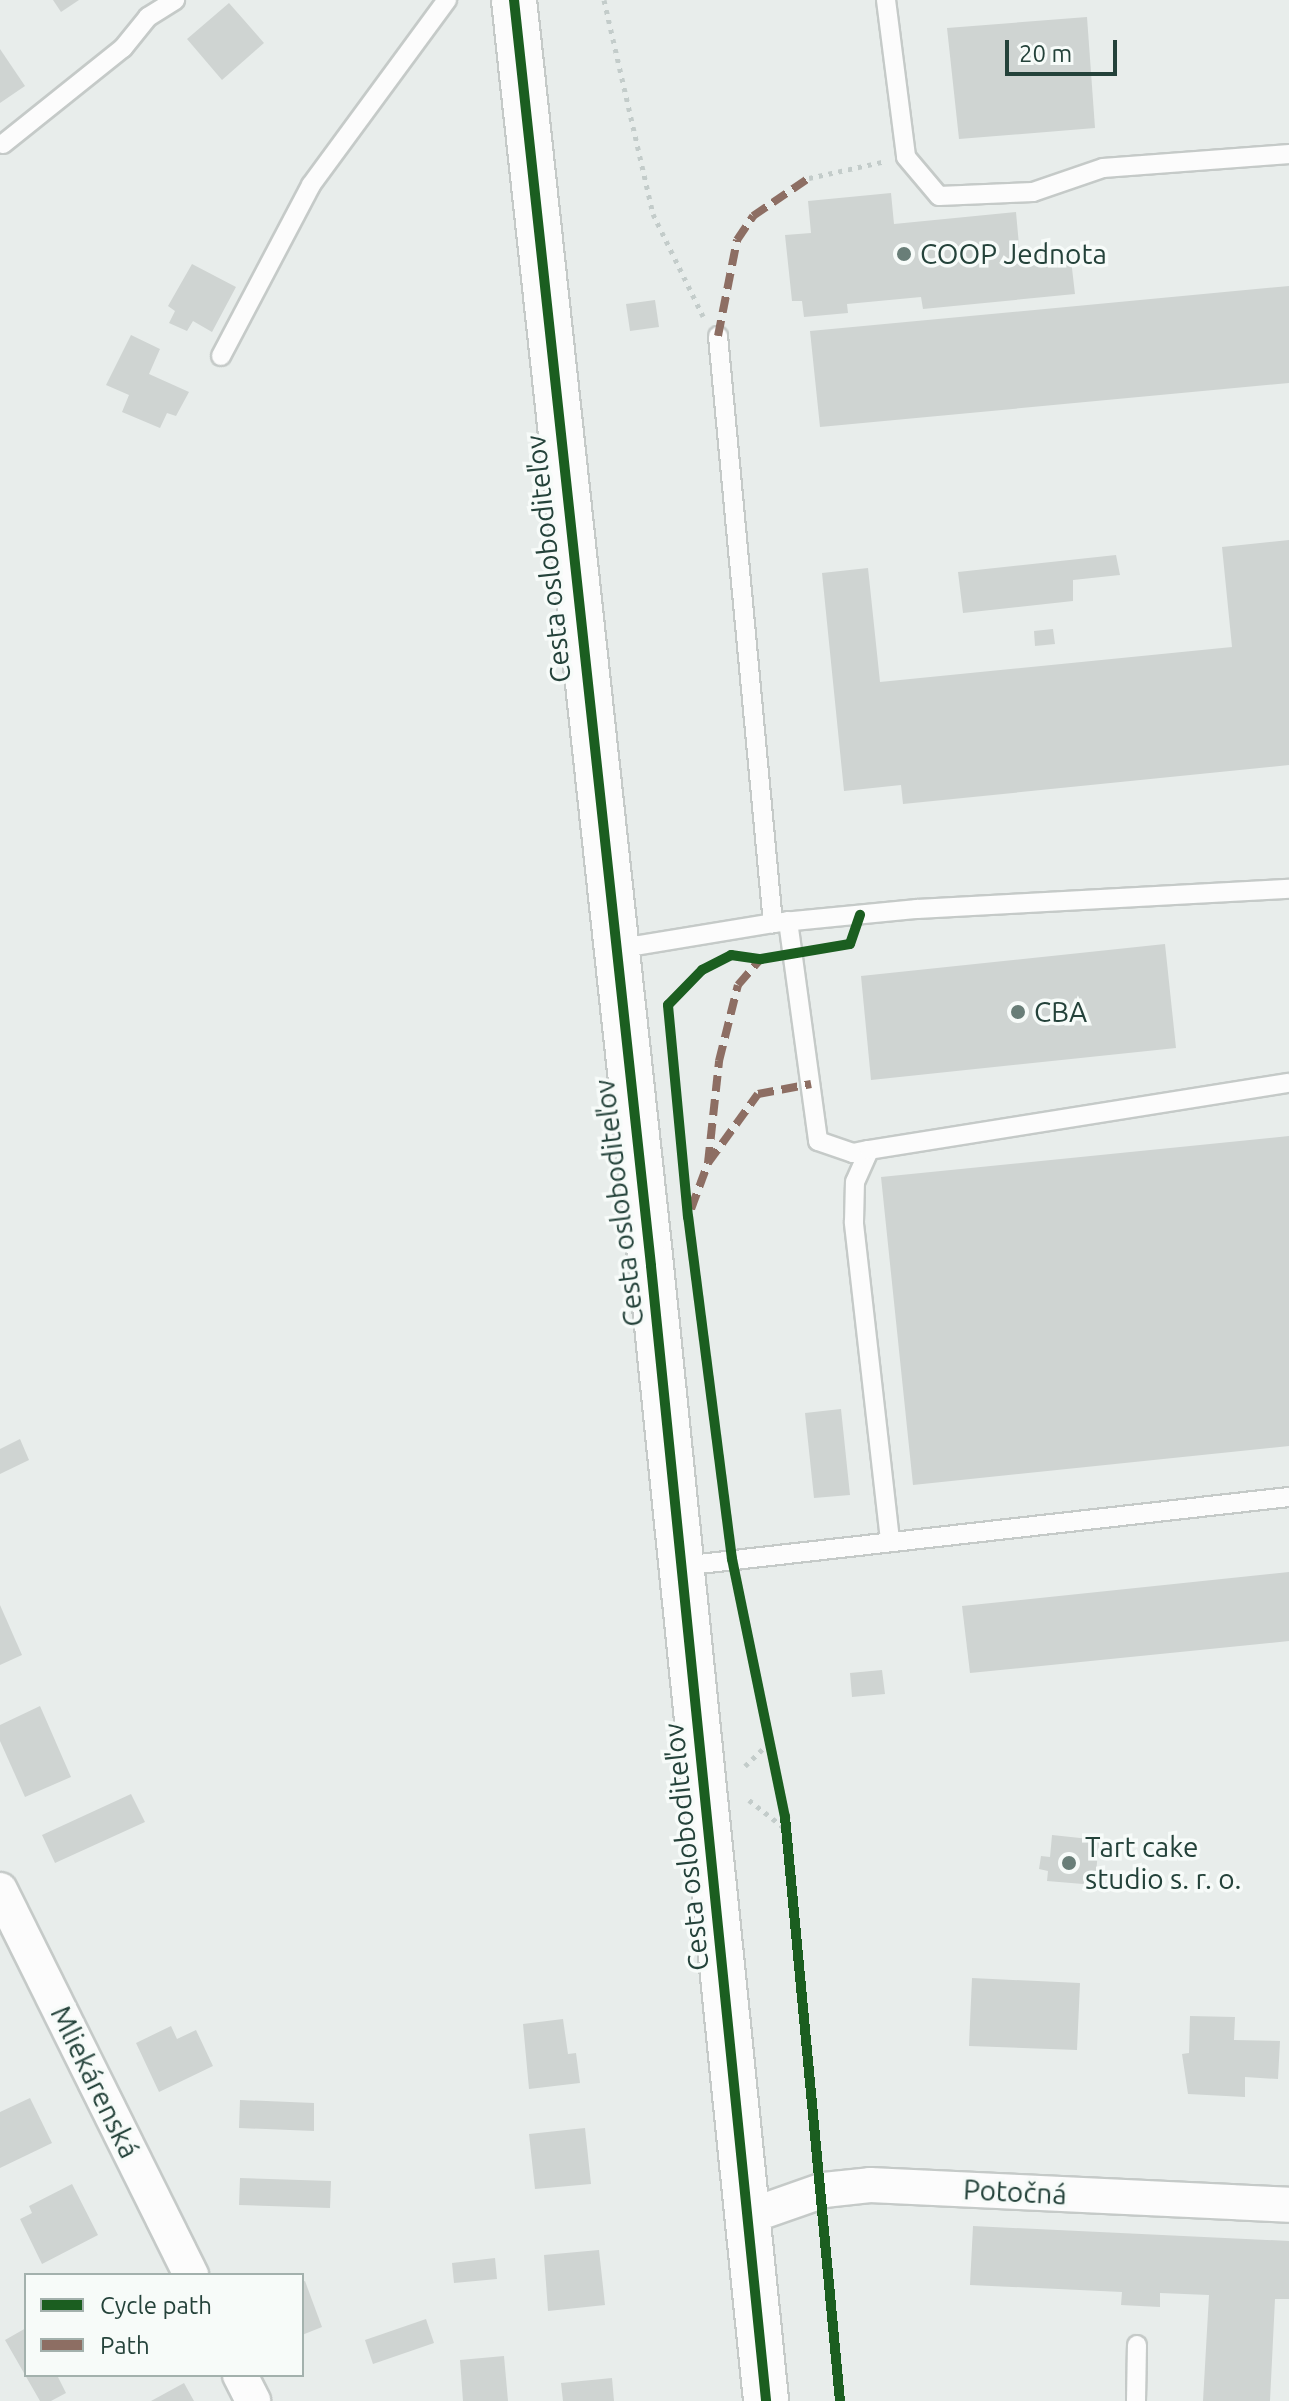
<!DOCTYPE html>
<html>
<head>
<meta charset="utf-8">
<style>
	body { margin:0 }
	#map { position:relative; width:1289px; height:2401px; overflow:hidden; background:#e8edeb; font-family:Ubuntu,sans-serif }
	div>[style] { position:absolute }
	.building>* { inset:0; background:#cfd4d2 }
	.path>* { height:5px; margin-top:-2.5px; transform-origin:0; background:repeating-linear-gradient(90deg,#c3ccca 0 4px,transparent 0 10px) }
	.roads { filter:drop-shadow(2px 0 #c5cac8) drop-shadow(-2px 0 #c5cac8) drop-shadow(0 2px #c5cac8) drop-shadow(0 -2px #c5cac8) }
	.service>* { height:18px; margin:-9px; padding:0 9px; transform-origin:9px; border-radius:9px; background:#fcfcfc }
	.minor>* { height:34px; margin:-17px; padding:0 17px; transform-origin:17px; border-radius:17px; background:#fcfcfc }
	.secondary>* { height:44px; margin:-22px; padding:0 22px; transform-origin:22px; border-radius:22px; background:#fcfcfc }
	.quiet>* { height:8px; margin-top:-4px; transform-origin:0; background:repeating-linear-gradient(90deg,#8d6e63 0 16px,transparent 0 24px) }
	.cycleway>* { height:10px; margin:-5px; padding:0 5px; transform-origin:5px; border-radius:5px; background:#1b5e20 }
	.dots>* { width:22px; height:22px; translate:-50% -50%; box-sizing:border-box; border:4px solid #f7fbf9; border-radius:50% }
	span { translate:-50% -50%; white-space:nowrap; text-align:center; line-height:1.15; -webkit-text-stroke:7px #f7fbf9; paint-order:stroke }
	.poi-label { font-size:28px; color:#24423a }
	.left { translate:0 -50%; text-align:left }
	.street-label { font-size:28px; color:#24423a }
	.legend { position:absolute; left:24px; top:2273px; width:280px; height:104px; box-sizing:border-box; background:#f7fbf9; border:2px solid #a3b1ad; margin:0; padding:10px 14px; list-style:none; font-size:24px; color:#24423a }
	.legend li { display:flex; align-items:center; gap:16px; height:40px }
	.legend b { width:40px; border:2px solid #a3b1ad }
	.scale { position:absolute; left:1005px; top:40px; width:112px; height:36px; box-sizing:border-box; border:4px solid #24423a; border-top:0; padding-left:10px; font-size:24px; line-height:28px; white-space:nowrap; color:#24423a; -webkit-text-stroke:6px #f7fbf9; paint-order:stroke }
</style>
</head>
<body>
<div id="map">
	<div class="building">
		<i style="clip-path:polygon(53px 0,79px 0,61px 12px)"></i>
		<i style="clip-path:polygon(229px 3px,264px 43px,222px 80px,187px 39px)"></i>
		<i style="clip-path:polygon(1087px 17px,1095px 128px,959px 139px,947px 28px)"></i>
		<i style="clip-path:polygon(0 49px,25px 86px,0 103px)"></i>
		<i style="clip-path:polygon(891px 193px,894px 224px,1016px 212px,1020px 256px,1070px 251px,1075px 294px,923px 309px,921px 297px,847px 304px,848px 313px,804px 317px,802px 301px,792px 301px,785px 235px,811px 233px,808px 201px)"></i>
		<i style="clip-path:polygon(192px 264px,236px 287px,212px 332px,193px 321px,187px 331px,169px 323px,175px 311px,168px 306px)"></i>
		<i style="clip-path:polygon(1289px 286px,1289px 383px,820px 427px,810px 331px)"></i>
		<i style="clip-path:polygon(655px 300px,659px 327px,630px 331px,626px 304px)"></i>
		<i style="clip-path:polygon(131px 335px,160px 349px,149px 374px,189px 392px,176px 416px,167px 413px,160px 428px,122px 412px,129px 395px,106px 385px)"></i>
		<i style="clip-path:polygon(1289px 540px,1289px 765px,903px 804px,901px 785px,844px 791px,822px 573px,868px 568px,880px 682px,1232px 647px,1222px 547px)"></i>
		<i style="clip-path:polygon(1116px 555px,1120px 575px,1073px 580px,1073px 601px,963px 613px,958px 572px)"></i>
		<i style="clip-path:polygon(1053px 629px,1055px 644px,1035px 646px,1034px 631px)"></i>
		<i style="clip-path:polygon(1165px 944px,1176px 1048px,871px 1080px,861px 976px)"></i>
		<i style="clip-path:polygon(1289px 1136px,1289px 1446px,913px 1485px,881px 1177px)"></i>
		<i style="clip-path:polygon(841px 1409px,850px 1495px,814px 1498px,805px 1413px)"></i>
		<i style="clip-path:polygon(20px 1439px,29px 1460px,0 1474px,0 1449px)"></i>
		<i style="clip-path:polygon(1289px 1572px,1289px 1641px,970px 1673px,962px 1606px)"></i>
		<i style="clip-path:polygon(0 1605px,22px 1655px,0 1665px)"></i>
		<i style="clip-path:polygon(882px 1670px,885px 1694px,852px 1697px,850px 1673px)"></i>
		<i style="clip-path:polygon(40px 1706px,71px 1777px,25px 1797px,0 1741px,0 1725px)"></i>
		<i style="clip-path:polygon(131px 1794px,145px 1822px,55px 1863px,42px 1835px)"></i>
		<i style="clip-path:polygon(1052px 1835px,1099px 1840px,1095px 1885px,1047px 1881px,1048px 1871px,1039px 1869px,1041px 1856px,1050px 1857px)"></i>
		<i style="clip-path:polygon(972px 1978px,1080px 1983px,1077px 2050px,969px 2046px)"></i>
		<i style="clip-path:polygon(1190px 2016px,1235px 2017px,1234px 2040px,1280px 2041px,1278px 2079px,1245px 2077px,1245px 2097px,1188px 2094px,1182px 2054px,1189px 2053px)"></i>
		<i style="clip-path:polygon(563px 2019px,568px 2054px,576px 2053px,580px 2083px,529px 2089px,523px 2024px)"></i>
		<i style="clip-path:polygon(171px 2026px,177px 2039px,196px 2030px,213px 2066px,159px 2092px,136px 2043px)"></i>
		<i style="clip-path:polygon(30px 2098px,52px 2143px,0 2168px,0 2112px)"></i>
		<i style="clip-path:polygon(240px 2100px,314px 2103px,314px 2131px,239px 2128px)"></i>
		<i style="clip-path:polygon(585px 2128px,591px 2184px,535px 2189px,529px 2134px)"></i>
		<i style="clip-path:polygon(240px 2178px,331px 2181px,330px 2208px,239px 2205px)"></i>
		<i style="clip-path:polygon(72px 2184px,98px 2235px,42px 2264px,20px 2219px,32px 2213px,29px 2206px)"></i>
		<i style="clip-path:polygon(973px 2226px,1289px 2241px,1289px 2299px,1275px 2299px,1270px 2401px,1203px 2401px,1209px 2295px,1160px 2293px,1160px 2307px,1121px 2305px,1122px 2292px,970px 2285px)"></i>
		<i style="clip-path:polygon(599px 2250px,605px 2305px,548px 2311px,544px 2255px)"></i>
		<i style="clip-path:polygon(495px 2258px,497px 2279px,454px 2283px,452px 2263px)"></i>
		<i style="clip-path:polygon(305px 2281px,322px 2327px,302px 2335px,302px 2282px)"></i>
		<i style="clip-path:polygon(426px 2319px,434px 2343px,373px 2364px,365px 2340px)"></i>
		<i style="clip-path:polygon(26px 2328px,26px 2375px,57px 2375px,66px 2393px,51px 2401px,40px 2401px,5px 2340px)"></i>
		<i style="clip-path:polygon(504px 2356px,508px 2401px,463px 2401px,460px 2360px)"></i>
		<i style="clip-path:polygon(612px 2378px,614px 2401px,563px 2401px,561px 2383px)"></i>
		<i style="clip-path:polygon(184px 2383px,194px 2401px,151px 2401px)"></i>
	</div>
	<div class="path">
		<i style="left:604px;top:0;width:220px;rotate:77.1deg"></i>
		<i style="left:653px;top:214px;width:114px;rotate:63.9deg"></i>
		<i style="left:809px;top:178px;width:75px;rotate:-12.4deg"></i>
		<i style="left:745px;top:1766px;width:35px;rotate:-44deg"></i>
		<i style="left:749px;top:1800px;width:48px;rotate:38.3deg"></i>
	</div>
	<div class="roads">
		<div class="service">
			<i style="left:886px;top:0;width:158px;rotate:82.7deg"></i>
			<i style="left:906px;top:157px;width:51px;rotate:49.8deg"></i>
			<i style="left:939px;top:196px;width:94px;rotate:-2.4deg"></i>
			<i style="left:1033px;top:192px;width:74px;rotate:-18.9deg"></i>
			<i style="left:1103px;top:168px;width:187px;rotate:-4.3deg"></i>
			<i style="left:3px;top:144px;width:154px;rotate:-38.7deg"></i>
			<i style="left:123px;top:48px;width:40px;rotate:-51deg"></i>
			<i style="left:148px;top:17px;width:32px;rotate:-32deg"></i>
			<i style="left:718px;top:336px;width:590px;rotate:84.65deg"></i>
			<i style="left:221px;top:356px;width:193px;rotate:-62.2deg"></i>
			<i style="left:311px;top:185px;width:230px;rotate:-53.7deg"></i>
			<i style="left:788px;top:921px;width:222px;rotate:82.2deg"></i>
			<i style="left:818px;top:1141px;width:37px;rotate:19deg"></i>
			<i style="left:853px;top:1153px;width:16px;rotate:-11deg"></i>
			<i style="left:616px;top:949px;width:159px;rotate:-9.4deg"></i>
			<i style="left:773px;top:923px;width:145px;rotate:-5.6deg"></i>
			<i style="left:917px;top:909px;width:373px;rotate:-3.1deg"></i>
			<i style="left:890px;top:1540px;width:320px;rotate:-96.5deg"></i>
			<i style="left:854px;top:1222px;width:40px;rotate:-88.6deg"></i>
			<i style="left:855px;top:1182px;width:35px;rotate:-66deg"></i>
			<i style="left:869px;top:1150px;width:425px;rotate:-9.1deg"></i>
			<i style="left:682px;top:1566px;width:611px;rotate:-6.49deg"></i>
			<i style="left:1136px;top:2401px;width:56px;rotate:-89deg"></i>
		</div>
		<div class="minor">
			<i style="left:0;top:1890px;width:430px;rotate:63.6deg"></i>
			<i style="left:747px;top:2217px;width:82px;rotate:-19.3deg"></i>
			<i style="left:824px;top:2190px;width:46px;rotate:-6.2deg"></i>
			<i style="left:870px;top:2185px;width:419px;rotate:2.7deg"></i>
			<i style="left:240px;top:2375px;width:29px;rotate:63deg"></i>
		</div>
		<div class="secondary">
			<i style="left:514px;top:0;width:1273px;rotate:83.82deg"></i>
			<i style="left:651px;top:1266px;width:1141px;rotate:84.21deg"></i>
		</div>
	</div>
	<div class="quiet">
		<i style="left:718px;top:336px;width:98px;rotate:-78.8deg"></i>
		<i style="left:737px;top:240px;width:29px;rotate:-56deg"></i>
		<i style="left:753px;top:216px;width:68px;rotate:-34.2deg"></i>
		<i style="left:708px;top:1163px;width:103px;rotate:-83.8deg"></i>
		<i style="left:719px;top:1061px;width:78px;rotate:-76deg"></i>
		<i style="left:738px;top:985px;width:35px;rotate:-49deg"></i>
		<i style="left:691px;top:1209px;width:49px;rotate:-69.7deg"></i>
		<i style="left:708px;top:1163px;width:85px;rotate:-54.1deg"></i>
		<i style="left:758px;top:1094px;width:54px;rotate:-10.7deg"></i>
	</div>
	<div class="cycleway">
		<i style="left:514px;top:0;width:1273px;rotate:83.82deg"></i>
		<i style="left:651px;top:1266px;width:1141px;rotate:84.21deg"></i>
		<i style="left:840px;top:2401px;width:587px;rotate:-95.38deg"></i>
		<i style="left:785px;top:1817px;width:263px;rotate:-101.6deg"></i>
		<i style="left:732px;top:1559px;width:345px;rotate:-97.3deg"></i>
		<i style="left:688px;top:1217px;width:213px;rotate:-95.4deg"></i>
		<i style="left:668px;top:1005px;width:49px;rotate:-45.8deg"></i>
		<i style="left:702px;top:970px;width:33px;rotate:-27deg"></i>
		<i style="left:731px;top:955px;width:30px;rotate:8deg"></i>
		<i style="left:761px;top:959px;width:90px;rotate:-9.6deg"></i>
		<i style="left:850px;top:944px;width:31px;rotate:-71deg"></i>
	</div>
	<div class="dots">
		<i style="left:904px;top:254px;background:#697e78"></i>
		<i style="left:1018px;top:1012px;background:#697e78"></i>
		<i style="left:1069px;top:1863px;background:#697e78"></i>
	</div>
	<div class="poi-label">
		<span class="left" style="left:920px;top:254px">COOP Jednota</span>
		<span class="left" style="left:1034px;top:1012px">CBA</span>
		<span class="left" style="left:1085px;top:1863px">Tart cake<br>studio s. r. o.</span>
	</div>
	<div class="street-label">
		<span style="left:548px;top:559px;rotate:-96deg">Cesta osloboditeľov</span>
		<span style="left:619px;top:1203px;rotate:-97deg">Cesta osloboditeľov</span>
		<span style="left:686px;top:1847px;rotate:-96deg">Cesta osloboditeľov</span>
		<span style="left:95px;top:2082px;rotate:64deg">Mliekárenská</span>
		<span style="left:1015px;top:2192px;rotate:3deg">Potočná</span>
	</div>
	<ul class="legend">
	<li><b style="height:10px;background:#1b5e20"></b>Cycle path</li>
	<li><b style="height:10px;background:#8d6e63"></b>Path</li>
	</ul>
	<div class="scale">20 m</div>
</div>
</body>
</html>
